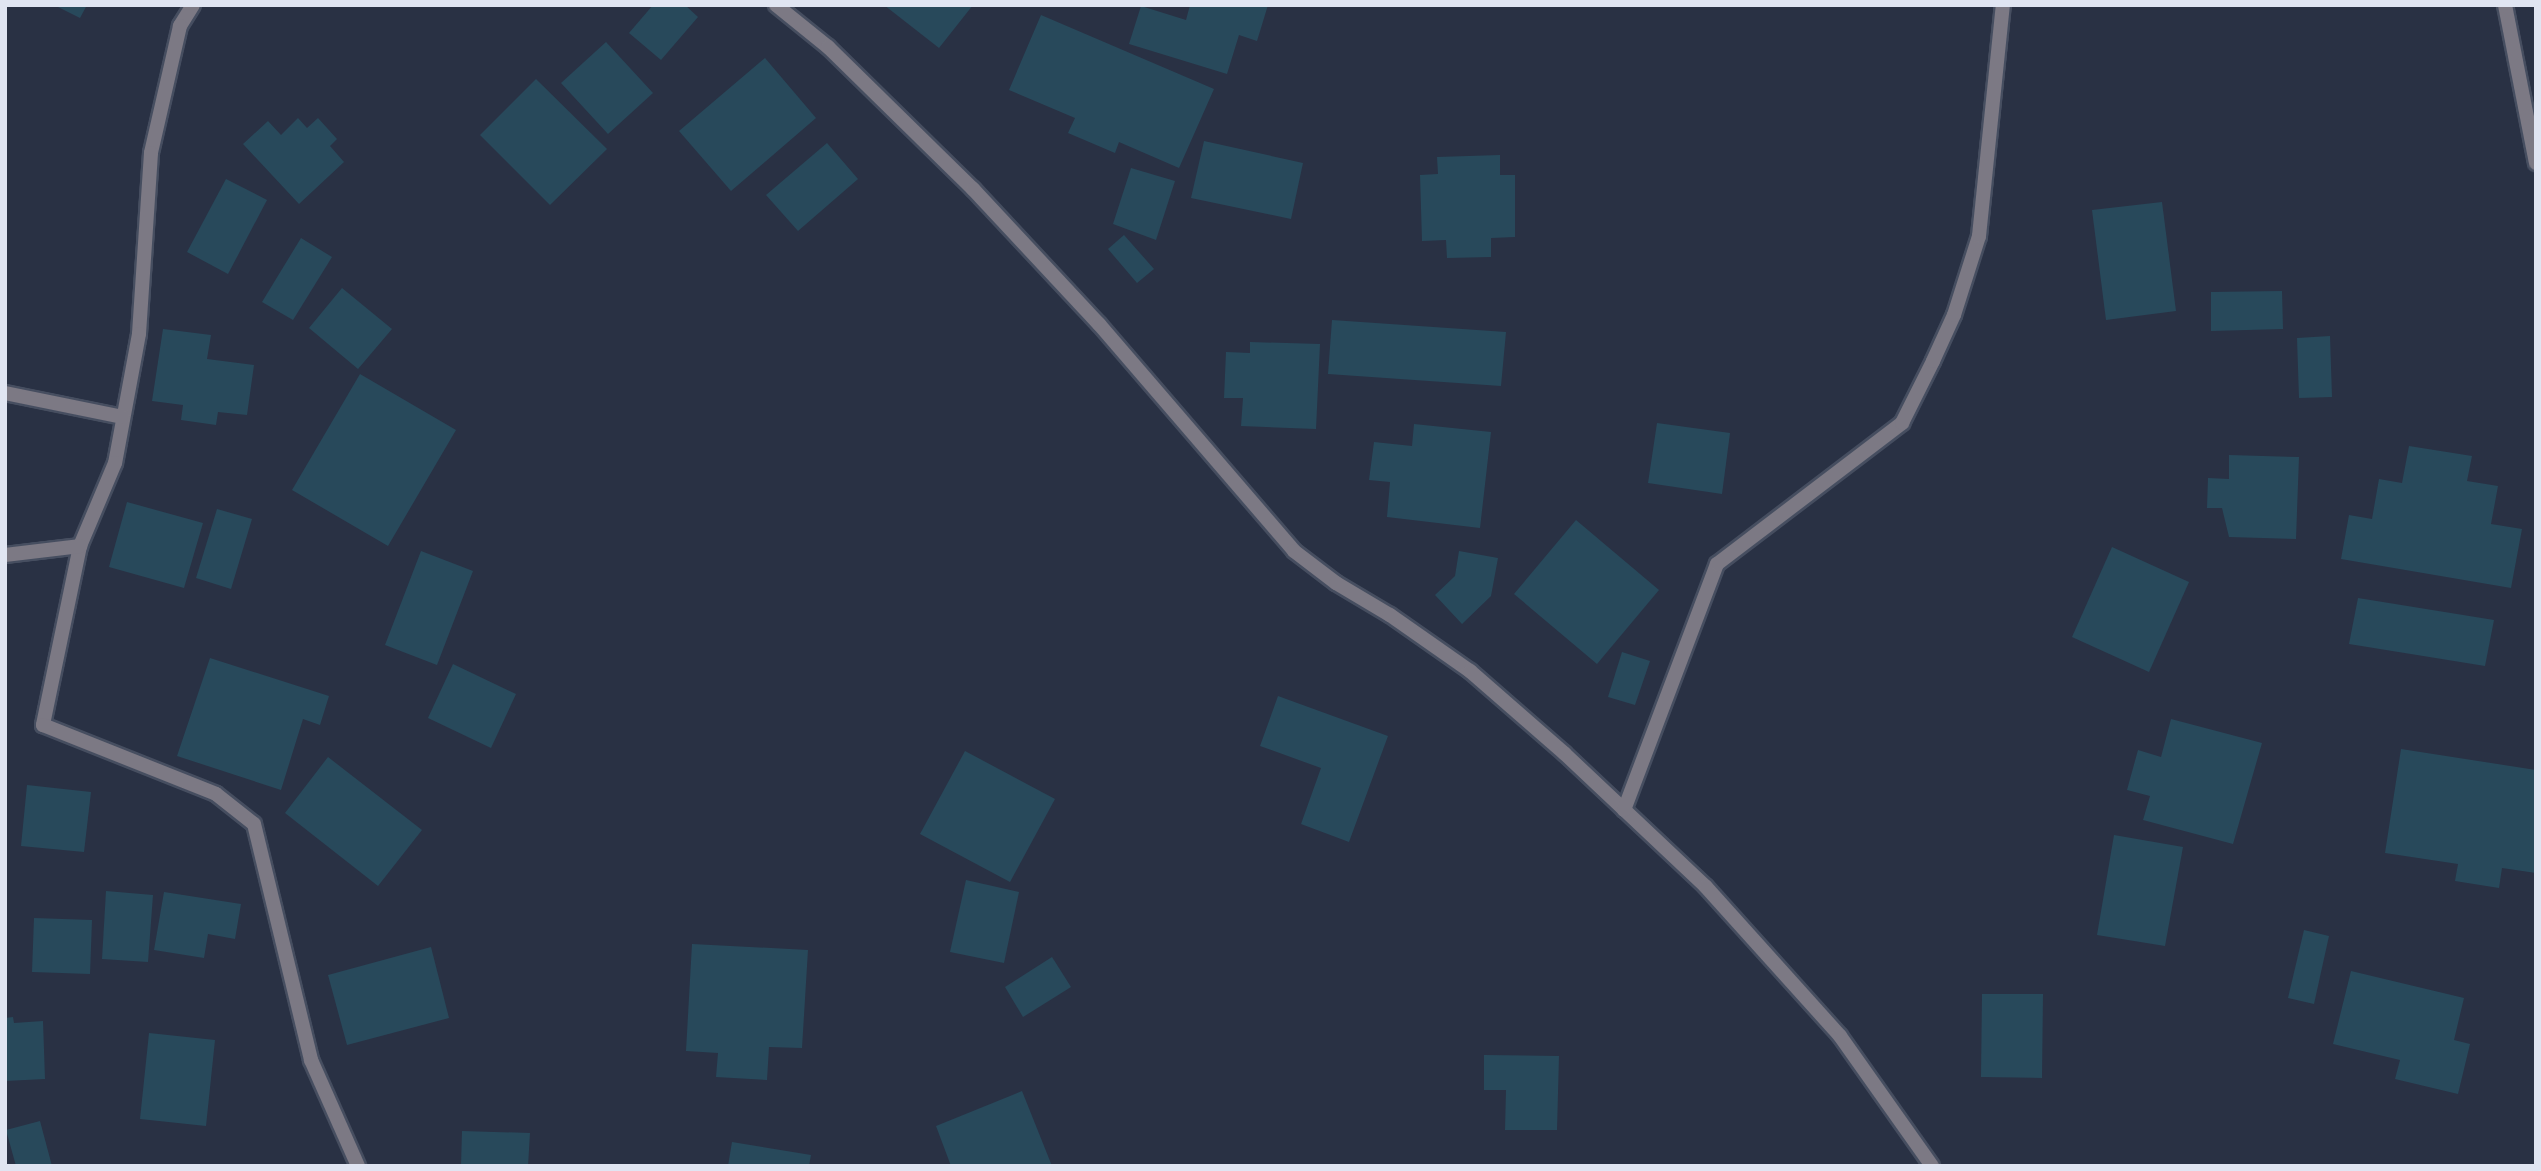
<!DOCTYPE html>
<html>
<head>
<meta charset="utf-8">
<style>
	body { margin:0 }
	#map { position:relative; width:2541px; height:1171px; overflow:hidden; background:#293144; font-family:"Crimson Pro",serif }
	div>[style] { position:absolute }
	.building>* { inset:0; background:#28495b }
	.roads { filter:drop-shadow(2px 0 #464e60) drop-shadow(-2px 0 #464e60) drop-shadow(0 2px #464e60) drop-shadow(0 -2px #464e60) }
	.street>* { height:14px; margin:-7px; padding:0 7px; transform-origin:7px; border-radius:7px; background:#7c7984 }
	span { translate:-50% -50%; white-space:nowrap; text-align:center; line-height:1.15; -webkit-text-stroke:7px #1f2739; paint-order:stroke }
	.frame { position:absolute; inset:0; border:7px solid #e0e5f2; pointer-events:none }
</style>
</head>
<body>
<div id="map">
	<div class="building">
		<i style="clip-path:polygon(54px 5px,87px 5px,80px 18px)"></i>
		<i style="clip-path:polygon(653px 5px,685px 5px,698px 17px,661px 60px,629px 33px)"></i>
		<i style="clip-path:polygon(884px 5px,973px 5px,939px 48px)"></i>
		<i style="clip-path:polygon(1190px 5px,1268px 5px,1257px 41px,1239px 35px,1227px 74px,1129px 44px,1141px 6px,1186px 20px)"></i>
		<i style="clip-path:polygon(1041px 15px,1214px 89px,1179px 168px,1119px 142px,1115px 153px,1068px 133px,1075px 118px,1009px 90px)"></i>
		<i style="clip-path:polygon(606px 42px,653px 93px,608px 134px,561px 83px)"></i>
		<i style="clip-path:polygon(765px 58px,816px 118px,731px 191px,679px 131px)"></i>
		<i style="clip-path:polygon(536px 79px,607px 149px,550px 205px,480px 135px)"></i>
		<i style="clip-path:polygon(298px 118px,307px 128px,318px 118px,337px 139px,330px 146px,344px 162px,299px 204px,243px 144px,268px 121px,281px 135px)"></i>
		<i style="clip-path:polygon(1204px 141px,1303px 163px,1291px 219px,1191px 198px)"></i>
		<i style="clip-path:polygon(827px 143px,858px 179px,798px 231px,766px 195px)"></i>
		<i style="clip-path:polygon(1500px 155px,1500px 175px,1515px 175px,1515px 237px,1491px 238px,1491px 257px,1447px 258px,1446px 240px,1422px 241px,1420px 175px,1438px 174px,1437px 157px)"></i>
		<i style="clip-path:polygon(1131px 168px,1175px 181px,1156px 240px,1113px 224px)"></i>
		<i style="clip-path:polygon(226px 179px,267px 200px,228px 274px,187px 252px)"></i>
		<i style="clip-path:polygon(2162px 202px,2176px 311px,2106px 320px,2092px 210px)"></i>
		<i style="clip-path:polygon(1124px 235px,1154px 269px,1137px 283px,1108px 249px)"></i>
		<i style="clip-path:polygon(301px 238px,332px 257px,293px 320px,262px 302px)"></i>
		<i style="clip-path:polygon(342px 288px,392px 329px,358px 369px,309px 328px)"></i>
		<i style="clip-path:polygon(2282px 291px,2283px 329px,2211px 331px,2211px 292px)"></i>
		<i style="clip-path:polygon(1332px 320px,1506px 332px,1501px 386px,1328px 374px)"></i>
		<i style="clip-path:polygon(163px 329px,211px 335px,207px 359px,254px 365px,247px 415px,218px 412px,216px 425px,181px 420px,183px 405px,152px 401px)"></i>
		<i style="clip-path:polygon(2330px 336px,2332px 397px,2299px 398px,2297px 338px)"></i>
		<i style="clip-path:polygon(1250px 342px,1320px 344px,1316px 429px,1241px 426px,1243px 398px,1224px 398px,1226px 352px,1250px 353px)"></i>
		<i style="clip-path:polygon(360px 374px,456px 430px,388px 546px,292px 490px)"></i>
		<i style="clip-path:polygon(1657px 423px,1730px 433px,1722px 494px,1648px 483px)"></i>
		<i style="clip-path:polygon(1414px 424px,1491px 432px,1480px 528px,1387px 517px,1390px 482px,1369px 480px,1374px 442px,1412px 446px)"></i>
		<i style="clip-path:polygon(2409px 446px,2472px 456px,2467px 481px,2498px 486px,2491px 524px,2522px 529px,2511px 588px,2341px 559px,2349px 515px,2372px 519px,2379px 479px,2402px 483px)"></i>
		<i style="clip-path:polygon(2229px 455px,2299px 457px,2296px 539px,2229px 537px,2222px 508px,2207px 508px,2208px 478px,2229px 479px)"></i>
		<i style="clip-path:polygon(127px 502px,203px 523px,184px 588px,109px 567px)"></i>
		<i style="clip-path:polygon(217px 509px,252px 519px,231px 589px,196px 578px)"></i>
		<i style="clip-path:polygon(1576px 520px,1659px 590px,1597px 664px,1514px 594px)"></i>
		<i style="clip-path:polygon(2112px 547px,2189px 582px,2149px 672px,2072px 637px)"></i>
		<i style="clip-path:polygon(421px 551px,473px 571px,437px 665px,385px 645px)"></i>
		<i style="clip-path:polygon(1459px 551px,1498px 558px,1491px 596px,1462px 624px,1435px 595px,1455px 576px)"></i>
		<i style="clip-path:polygon(2358px 598px,2494px 620px,2485px 666px,2349px 644px)"></i>
		<i style="clip-path:polygon(1622px 652px,1650px 661px,1635px 705px,1608px 697px)"></i>
		<i style="clip-path:polygon(210px 658px,329px 696px,320px 725px,303px 719px,281px 790px,177px 756px)"></i>
		<i style="clip-path:polygon(453px 664px,516px 694px,491px 748px,428px 718px)"></i>
		<i style="clip-path:polygon(1278px 696px,1388px 736px,1349px 842px,1301px 824px,1321px 768px,1260px 746px)"></i>
		<i style="clip-path:polygon(2171px 719px,2262px 743px,2233px 844px,2143px 820px,2150px 796px,2127px 790px,2138px 750px,2161px 757px)"></i>
		<i style="clip-path:polygon(2401px 749px,2536px 770px,2536px 873px,2502px 868px,2499px 888px,2455px 881px,2458px 864px,2385px 853px)"></i>
		<i style="clip-path:polygon(965px 751px,1055px 799px,1010px 882px,920px 834px)"></i>
		<i style="clip-path:polygon(328px 757px,422px 830px,378px 886px,285px 813px)"></i>
		<i style="clip-path:polygon(27px 785px,91px 792px,84px 852px,21px 846px)"></i>
		<i style="clip-path:polygon(2114px 835px,2183px 847px,2165px 946px,2097px 935px)"></i>
		<i style="clip-path:polygon(966px 880px,1019px 892px,1004px 963px,950px 952px)"></i>
		<i style="clip-path:polygon(106px 891px,153px 895px,148px 962px,102px 959px)"></i>
		<i style="clip-path:polygon(164px 892px,241px 904px,235px 939px,208px 934px,204px 958px,154px 950px)"></i>
		<i style="clip-path:polygon(34px 918px,92px 920px,90px 974px,32px 972px)"></i>
		<i style="clip-path:polygon(2304px 930px,2329px 936px,2314px 1004px,2288px 998px)"></i>
		<i style="clip-path:polygon(692px 944px,808px 950px,802px 1048px,769px 1047px,767px 1080px,716px 1077px,718px 1053px,686px 1051px)"></i>
		<i style="clip-path:polygon(431px 947px,449px 1018px,347px 1045px,328px 975px)"></i>
		<i style="clip-path:polygon(1052px 957px,1071px 987px,1023px 1017px,1005px 987px)"></i>
		<i style="clip-path:polygon(2351px 971px,2464px 998px,2454px 1040px,2470px 1044px,2458px 1094px,2395px 1079px,2400px 1060px,2333px 1044px)"></i>
		<i style="clip-path:polygon(1982px 994px,2043px 994px,2042px 1078px,1981px 1077px)"></i>
		<i style="clip-path:polygon(13px 1017px,14px 1023px,43px 1021px,45px 1079px,5px 1081px,5px 1018px)"></i>
		<i style="clip-path:polygon(149px 1033px,215px 1040px,206px 1126px,140px 1119px)"></i>
		<i style="clip-path:polygon(1484px 1055px,1559px 1056px,1557px 1130px,1505px 1130px,1506px 1090px,1484px 1090px)"></i>
		<i style="clip-path:polygon(1022px 1091px,1052px 1166px,951px 1166px,936px 1126px)"></i>
		<i style="clip-path:polygon(40px 1121px,52px 1166px,16px 1166px,6px 1130px)"></i>
		<i style="clip-path:polygon(462px 1131px,530px 1133px,528px 1166px,461px 1166px)"></i>
		<i style="clip-path:polygon(732px 1142px,811px 1155px,809px 1166px,728px 1166px)"></i>
	</div>
	<div class="roads">
		<div class="street">
			<i style="left:193px;top:5px;width:25px;rotate:122deg"></i>
			<i style="left:180px;top:26px;width:130px;rotate:102.9deg"></i>
			<i style="left:151px;top:153px;width:181px;rotate:93.8deg"></i>
			<i style="left:139px;top:334px;width:131px;rotate:100.5deg"></i>
			<i style="left:115px;top:463px;width:90px;rotate:112.9deg"></i>
			<i style="left:80px;top:546px;width:183px;rotate:101.7deg"></i>
			<i style="left:43px;top:725px;width:186px;rotate:21.7deg"></i>
			<i style="left:216px;top:794px;width:48px;rotate:38.3deg"></i>
			<i style="left:254px;top:824px;width:243px;rotate:76.4deg"></i>
			<i style="left:311px;top:1060px;width:116px;rotate:66.1deg"></i>
			<i style="left:776px;top:5px;width:67px;rotate:38.9deg"></i>
			<i style="left:828px;top:47px;width:203px;rotate:44.4deg"></i>
			<i style="left:973px;top:189px;width:185px;rotate:47deg"></i>
			<i style="left:1099px;top:324px;width:299px;rotate:49.3deg"></i>
			<i style="left:1294px;top:551px;width:53px;rotate:37.3deg"></i>
			<i style="left:1336px;top:583px;width:63px;rotate:30.7deg"></i>
			<i style="left:1390px;top:615px;width:98px;rotate:35deg"></i>
			<i style="left:1470px;top:671px;width:125px;rotate:41.1deg"></i>
			<i style="left:1564px;top:753px;width:195px;rotate:43.3deg"></i>
			<i style="left:1706px;top:887px;width:200px;rotate:48deg"></i>
			<i style="left:1840px;top:1036px;width:159px;rotate:54.7deg"></i>
			<i style="left:2505px;top:5px;width:161px;rotate:78.9deg"></i>
			<i style="left:5px;top:393px;width:120px;rotate:11.5deg"></i>
			<i style="left:5px;top:555px;width:76px;rotate:-6.8deg"></i>
			<i style="left:1624px;top:810px;width:263px;rotate:-69.3deg"></i>
			<i style="left:1717px;top:564px;width:233px;rotate:-37.3deg"></i>
			<i style="left:1902px;top:423px;width:69px;rotate:-63.4deg"></i>
			<i style="left:1933px;top:361px;width:51px;rotate:-65.5deg"></i>
			<i style="left:1954px;top:315px;width:83px;rotate:-72.4deg"></i>
			<i style="left:1979px;top:236px;width:232px;rotate:-84.1deg"></i>
		</div>
	</div>
	<div class="frame"></div>
</div>
</body>
</html>
